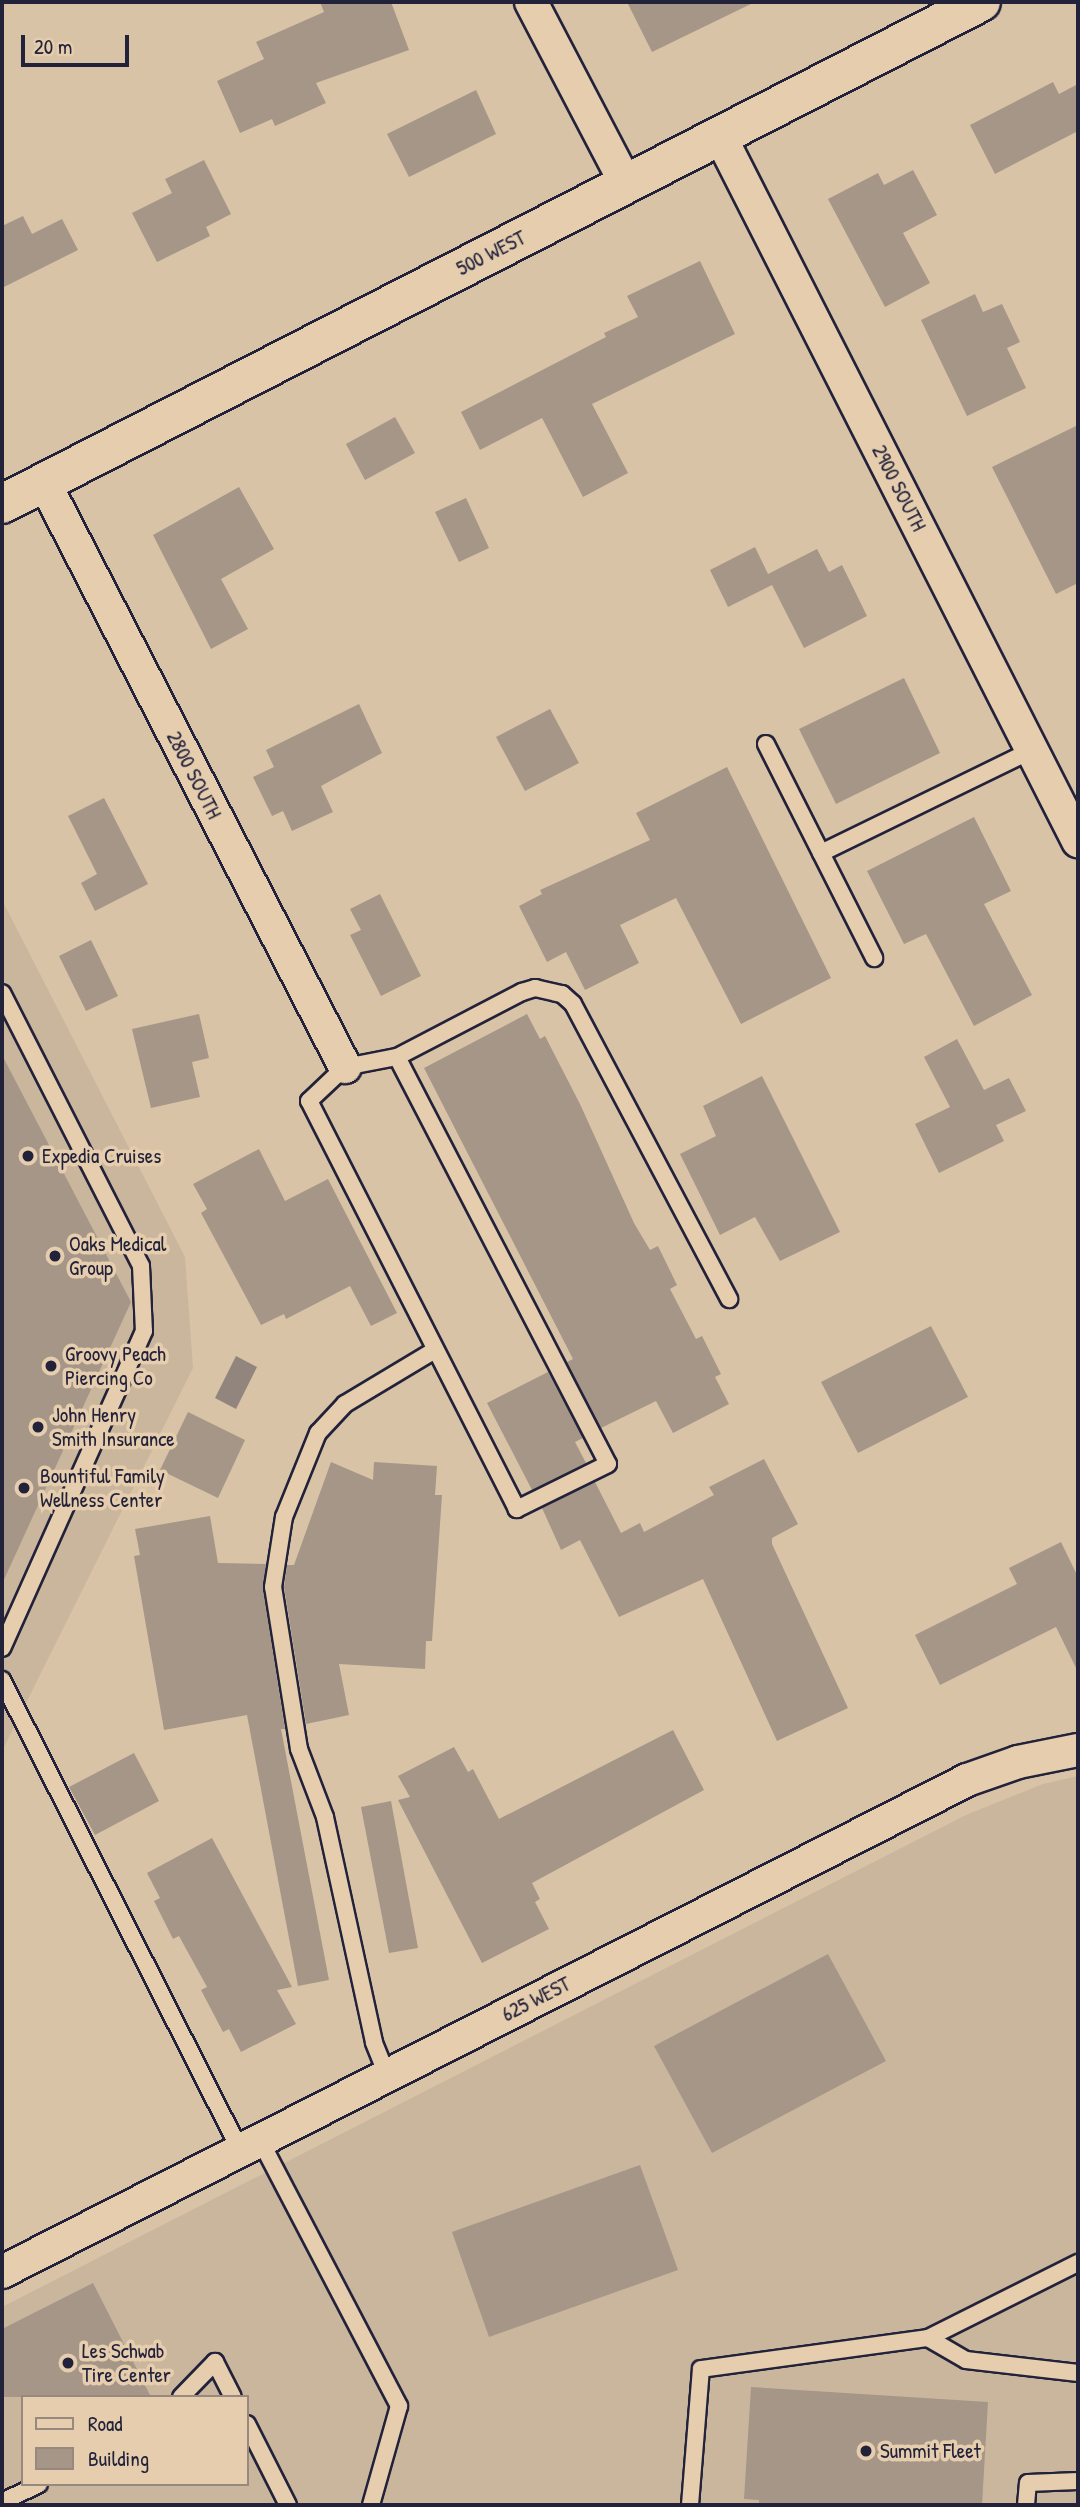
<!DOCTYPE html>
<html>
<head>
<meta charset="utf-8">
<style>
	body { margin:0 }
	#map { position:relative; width:1080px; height:2507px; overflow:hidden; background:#d9c3a6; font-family:"Patrick Hand",sans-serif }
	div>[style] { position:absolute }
	.built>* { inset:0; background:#cab69d }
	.water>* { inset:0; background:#92857d }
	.building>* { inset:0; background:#a69688 }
	.roads { filter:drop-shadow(2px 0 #22223b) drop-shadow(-2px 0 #22223b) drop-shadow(0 2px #22223b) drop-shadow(0 -2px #22223b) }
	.service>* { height:16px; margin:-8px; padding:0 8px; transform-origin:8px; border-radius:8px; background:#e5cdad }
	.minor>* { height:32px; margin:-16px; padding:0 16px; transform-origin:16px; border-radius:16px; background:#e5cdad }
	.tertiary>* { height:38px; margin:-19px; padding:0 19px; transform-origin:19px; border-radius:19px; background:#e5cdad }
	.dots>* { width:19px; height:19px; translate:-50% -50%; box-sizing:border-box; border:4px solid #e5cdad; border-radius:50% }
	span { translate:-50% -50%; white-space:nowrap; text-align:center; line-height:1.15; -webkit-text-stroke:7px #e5cdad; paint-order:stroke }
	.street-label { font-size:21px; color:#22223b }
	.poi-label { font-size:21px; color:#22223b }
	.left { translate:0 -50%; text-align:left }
	.frame { position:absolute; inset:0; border:4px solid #22223b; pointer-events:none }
	.legend { position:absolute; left:21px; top:2395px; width:228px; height:91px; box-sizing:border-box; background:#e5cdad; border:2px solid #97897f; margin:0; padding:9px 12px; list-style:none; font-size:21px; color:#22223b }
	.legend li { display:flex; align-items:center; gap:14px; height:35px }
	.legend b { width:35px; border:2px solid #97897f }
	.scale { position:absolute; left:21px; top:35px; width:108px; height:32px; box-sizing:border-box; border:4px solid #22223b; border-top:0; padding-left:9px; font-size:21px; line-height:24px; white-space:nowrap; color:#22223b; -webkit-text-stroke:5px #e5cdad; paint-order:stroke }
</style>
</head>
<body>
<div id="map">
	<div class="built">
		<i style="clip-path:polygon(2px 900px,185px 1257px,193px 1368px,2px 1751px)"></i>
		<i style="clip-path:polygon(evenodd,1078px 1776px,1078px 2505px,2px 2505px,2px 2307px,966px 1815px,1043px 1784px,1078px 1776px,23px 2397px,247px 2397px,247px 2484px,23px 2484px,23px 2397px)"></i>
	</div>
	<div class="water">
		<i style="clip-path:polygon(236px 1356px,257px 1367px,236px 1409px,215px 1398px)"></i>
	</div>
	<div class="building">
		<i style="clip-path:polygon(320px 2px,391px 2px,409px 50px,316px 83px,326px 103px,275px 126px,272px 119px,240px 133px,217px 81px,264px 59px,256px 42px,324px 12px)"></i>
		<i style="clip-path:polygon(627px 2px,755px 2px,652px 52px)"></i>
		<i style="clip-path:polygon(1053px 82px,1059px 94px,1078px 84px,1078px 131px,995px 174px,970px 125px)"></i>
		<i style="clip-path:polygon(476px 90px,496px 134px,409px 177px,387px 134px)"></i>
		<i style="clip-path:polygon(204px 160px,231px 214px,206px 227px,210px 236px,157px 262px,132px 213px,172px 193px,165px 179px)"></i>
		<i style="clip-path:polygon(913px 170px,937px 215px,903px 233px,930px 283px,885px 307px,828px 199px,878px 173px,884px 185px)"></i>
		<i style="clip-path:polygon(23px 216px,32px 234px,62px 219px,78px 250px,2px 288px,2px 226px)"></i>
		<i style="clip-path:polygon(700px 261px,735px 334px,592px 404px,628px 473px,583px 497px,542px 418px,480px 450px,461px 412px,606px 337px,604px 333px,638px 317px,627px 296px)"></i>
		<i style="clip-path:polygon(975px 294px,983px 312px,1002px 304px,1020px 342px,1007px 348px,1026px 388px,967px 416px,921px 320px)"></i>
		<i style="clip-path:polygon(395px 417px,415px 453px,365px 480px,346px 444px)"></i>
		<i style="clip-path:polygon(1078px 425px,1078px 583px,1056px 594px,992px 467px)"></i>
		<i style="clip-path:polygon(239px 487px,274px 549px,221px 579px,248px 629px,211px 649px,153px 535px)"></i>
		<i style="clip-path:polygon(466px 498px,489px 548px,459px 562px,435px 512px)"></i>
		<i style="clip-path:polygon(755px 547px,768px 574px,817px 549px,829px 572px,842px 565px,867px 616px,804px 648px,772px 585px,728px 607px,710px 570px)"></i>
		<i style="clip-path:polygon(904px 678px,940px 753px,836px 804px,799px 729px)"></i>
		<i style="clip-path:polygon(359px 704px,382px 753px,321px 786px,333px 812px,292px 831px,283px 811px,272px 816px,253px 777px,274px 767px,266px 750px)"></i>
		<i style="clip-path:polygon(550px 709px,579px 763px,525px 791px,496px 737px)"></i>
		<i style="clip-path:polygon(727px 767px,831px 978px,741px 1024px,676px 898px,620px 925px,639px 963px,585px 990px,566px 952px,547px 962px,519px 906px,542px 894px,540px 890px,650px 840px,636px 813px)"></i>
		<i style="clip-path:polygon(104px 798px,148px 884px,95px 911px,81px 883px,97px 874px,68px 816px)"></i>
		<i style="clip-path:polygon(974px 817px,1011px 891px,984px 904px,1032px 995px,974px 1026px,926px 934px,904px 944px,867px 871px)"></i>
		<i style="clip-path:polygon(380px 894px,421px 976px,381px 996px,350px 935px,361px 930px,350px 909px)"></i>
		<i style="clip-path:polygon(91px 940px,118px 996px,86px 1011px,59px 956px)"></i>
		<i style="clip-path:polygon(199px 1014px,209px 1058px,192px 1062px,200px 1097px,151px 1108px,132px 1029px)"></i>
		<i style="clip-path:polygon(527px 1014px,540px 1039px,545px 1036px,580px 1104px,634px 1223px,650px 1250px,658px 1246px,677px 1285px,670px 1289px,696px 1339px,702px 1336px,721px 1374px,715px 1377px,729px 1404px,673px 1433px,656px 1401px,601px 1428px,567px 1362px,573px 1359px,424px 1068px)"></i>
		<i style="clip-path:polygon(957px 1039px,984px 1090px,1009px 1078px,1026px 1111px,996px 1125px,1004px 1141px,939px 1173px,915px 1124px,950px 1107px,924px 1057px)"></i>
		<i style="clip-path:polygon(2px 1055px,131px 1302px,2px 1584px)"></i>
		<i style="clip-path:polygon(762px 1076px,840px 1232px,780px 1261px,755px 1217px,720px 1235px,680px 1154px,716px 1136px,703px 1106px)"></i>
		<i style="clip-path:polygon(259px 1149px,285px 1201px,328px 1179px,397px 1313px,371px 1326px,350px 1286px,286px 1319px,284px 1314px,261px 1325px,201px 1213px,207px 1209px,193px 1184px)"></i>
		<i style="clip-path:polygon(931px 1326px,968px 1397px,858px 1453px,821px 1382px)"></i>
		<i style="clip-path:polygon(548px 1372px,583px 1438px,575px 1442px,586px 1463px,532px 1490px,487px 1403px)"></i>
		<i style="clip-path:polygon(188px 1412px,245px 1440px,218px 1498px,160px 1470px)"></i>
		<i style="clip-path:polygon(764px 1459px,798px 1524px,772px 1538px,772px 1544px,848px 1708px,777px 1741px,703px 1579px,619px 1617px,580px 1540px,561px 1550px,542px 1508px,595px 1482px,621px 1533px,640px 1523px,644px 1532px,714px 1495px,709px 1487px)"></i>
		<i style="clip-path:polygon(331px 1462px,373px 1480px,374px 1462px,437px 1466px,435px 1495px,442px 1495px,432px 1641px,426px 1641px,425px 1669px,339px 1664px,349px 1715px,306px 1724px,284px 1587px,287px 1565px,294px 1565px)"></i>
		<i style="clip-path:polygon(210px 1516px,218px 1563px,266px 1564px,263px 1589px,285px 1729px,281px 1729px,329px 1980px,298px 1986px,247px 1715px,164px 1730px,134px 1556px,140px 1555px,135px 1529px)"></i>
		<i style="clip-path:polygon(1061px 1542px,1078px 1577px,1078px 1672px,1056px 1627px,940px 1685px,915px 1635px,1017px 1584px,1009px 1568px)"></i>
		<i style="clip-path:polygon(673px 1730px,704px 1790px,532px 1883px,540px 1899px,535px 1902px,549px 1929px,482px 1963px,398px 1800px,410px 1797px,398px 1776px,454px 1747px,468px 1772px,473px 1769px,499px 1819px)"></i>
		<i style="clip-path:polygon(134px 1753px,159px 1801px,95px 1835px,69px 1787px)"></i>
		<i style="clip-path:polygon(391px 1801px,418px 1948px,389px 1953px,361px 1807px)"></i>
		<i style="clip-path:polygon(212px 1838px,292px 1987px,277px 1990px,296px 2024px,241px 2052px,229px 2029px,223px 2032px,201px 1990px,207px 1987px,179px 1936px,173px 1939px,154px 1901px,160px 1898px,147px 1873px)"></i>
		<i style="clip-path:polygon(828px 1954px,886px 2061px,712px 2153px,654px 2046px)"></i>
		<i style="clip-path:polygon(640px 2165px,678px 2270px,489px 2337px,452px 2232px)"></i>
		<i style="clip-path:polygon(93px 2283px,151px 2397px,2px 2397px,2px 2329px)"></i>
		<i style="clip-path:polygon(751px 2387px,988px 2402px,982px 2505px,759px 2505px,759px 2500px,744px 2499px)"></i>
	</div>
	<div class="roads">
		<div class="service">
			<i style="left:766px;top:744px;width:240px;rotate:63.2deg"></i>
			<i style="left:821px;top:853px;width:235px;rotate:-26deg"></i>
			<i style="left:2px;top:993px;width:306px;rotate:63deg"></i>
			<i style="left:141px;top:1266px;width:65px;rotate:87.4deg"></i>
			<i style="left:144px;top:1331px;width:347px;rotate:114.1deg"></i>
			<i style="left:397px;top:1057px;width:458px;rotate:62.6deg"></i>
			<i style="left:608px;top:1464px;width:102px;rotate:153.7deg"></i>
			<i style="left:517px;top:1509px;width:458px;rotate:-117deg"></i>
			<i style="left:309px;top:1101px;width:50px;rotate:-43.4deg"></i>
			<i style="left:345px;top:1067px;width:53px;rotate:-10.9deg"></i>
			<i style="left:397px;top:1057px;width:141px;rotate:-27.5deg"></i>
			<i style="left:522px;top:992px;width:14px;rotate:-17deg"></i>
			<i style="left:535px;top:988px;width:28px;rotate:13deg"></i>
			<i style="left:562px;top:994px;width:15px;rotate:42deg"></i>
			<i style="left:573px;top:1004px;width:334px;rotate:62.1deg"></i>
			<i style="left:2px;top:1680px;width:527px;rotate:63.14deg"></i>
			<i style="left:387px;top:2075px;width:35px;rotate:-112deg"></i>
			<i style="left:374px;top:2042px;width:230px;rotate:-102.3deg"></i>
			<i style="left:325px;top:1817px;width:73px;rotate:-110.9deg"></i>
			<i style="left:299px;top:1749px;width:164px;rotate:-99.1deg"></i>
			<i style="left:273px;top:1587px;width:71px;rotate:-81.1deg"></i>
			<i style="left:284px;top:1517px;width:91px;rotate:-68deg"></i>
			<i style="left:318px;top:1433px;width:40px;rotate:-47deg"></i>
			<i style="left:345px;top:1404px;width:105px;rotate:-31deg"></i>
			<i style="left:260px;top:2140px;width:300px;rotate:62.4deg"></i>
			<i style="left:399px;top:2406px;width:103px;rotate:105.8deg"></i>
			<i style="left:928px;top:2338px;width:44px;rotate:30.1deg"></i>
			<i style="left:966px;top:2360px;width:113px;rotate:6.6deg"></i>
			<i style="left:181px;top:2397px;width:49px;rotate:-45.8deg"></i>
			<i style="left:215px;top:2362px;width:39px;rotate:63deg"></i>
			<i style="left:247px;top:2424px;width:91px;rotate:63.2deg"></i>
			<i style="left:2px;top:2502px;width:41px;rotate:-25.9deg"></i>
			<i style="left:690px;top:2505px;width:136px;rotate:-85.4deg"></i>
			<i style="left:701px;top:2369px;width:229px;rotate:-7.8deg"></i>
			<i style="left:928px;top:2338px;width:168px;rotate:-26.6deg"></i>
			<i style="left:1026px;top:2505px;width:22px;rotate:-85deg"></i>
			<i style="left:1028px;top:2483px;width:50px;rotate:-2.3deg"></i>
		</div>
		<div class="minor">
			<i style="left:531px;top:2px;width:205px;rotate:62.4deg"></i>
			<i style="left:720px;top:136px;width:791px;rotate:63.08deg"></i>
			<i style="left:44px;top:482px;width:658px;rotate:62.77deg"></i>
			<i style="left:2px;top:2272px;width:1083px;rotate:-27.01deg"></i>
			<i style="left:967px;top:1780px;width:54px;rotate:-19.4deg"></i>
			<i style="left:1018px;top:1762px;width:61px;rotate:-11.3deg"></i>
		</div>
		<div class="tertiary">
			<i style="left:2px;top:504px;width:1100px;rotate:-27.15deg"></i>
		</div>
	</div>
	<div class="dots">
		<i style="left:28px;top:1156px;background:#22223b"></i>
		<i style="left:55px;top:1256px;background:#22223b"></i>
		<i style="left:51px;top:1366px;background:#22223b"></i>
		<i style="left:38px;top:1427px;background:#22223b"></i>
		<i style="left:24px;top:1488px;background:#22223b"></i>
		<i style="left:68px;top:2363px;background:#22223b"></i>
		<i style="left:866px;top:2451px;background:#22223b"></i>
	</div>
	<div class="street-label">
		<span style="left:491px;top:253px;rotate:-27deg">500 WEST</span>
		<span style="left:899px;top:488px;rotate:63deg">2900 SOUTH</span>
		<span style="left:194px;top:775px;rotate:63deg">2800 SOUTH</span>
		<span style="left:536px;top:1999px;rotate:-27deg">625 WEST</span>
	</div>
	<div class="poi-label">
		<span class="left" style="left:42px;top:1156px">Expedia Cruises</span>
		<span class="left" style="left:69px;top:1256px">Oaks Medical<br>Group</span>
		<span class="left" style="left:65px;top:1366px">Groovy Peach<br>Piercing Co</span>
		<span class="left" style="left:52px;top:1427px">John Henry<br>Smith Insurance</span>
		<span class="left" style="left:40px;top:1488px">Bountiful Family<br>Wellness Center</span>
		<span class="left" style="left:82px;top:2363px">Les Schwab<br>Tire Center</span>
		<span class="left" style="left:880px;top:2451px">Summit Fleet</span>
	</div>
	<div class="frame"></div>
	<ul class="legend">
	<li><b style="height:9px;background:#e5cdad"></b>Road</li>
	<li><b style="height:19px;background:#a69688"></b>Building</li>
	</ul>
	<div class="scale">20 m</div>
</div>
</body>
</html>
